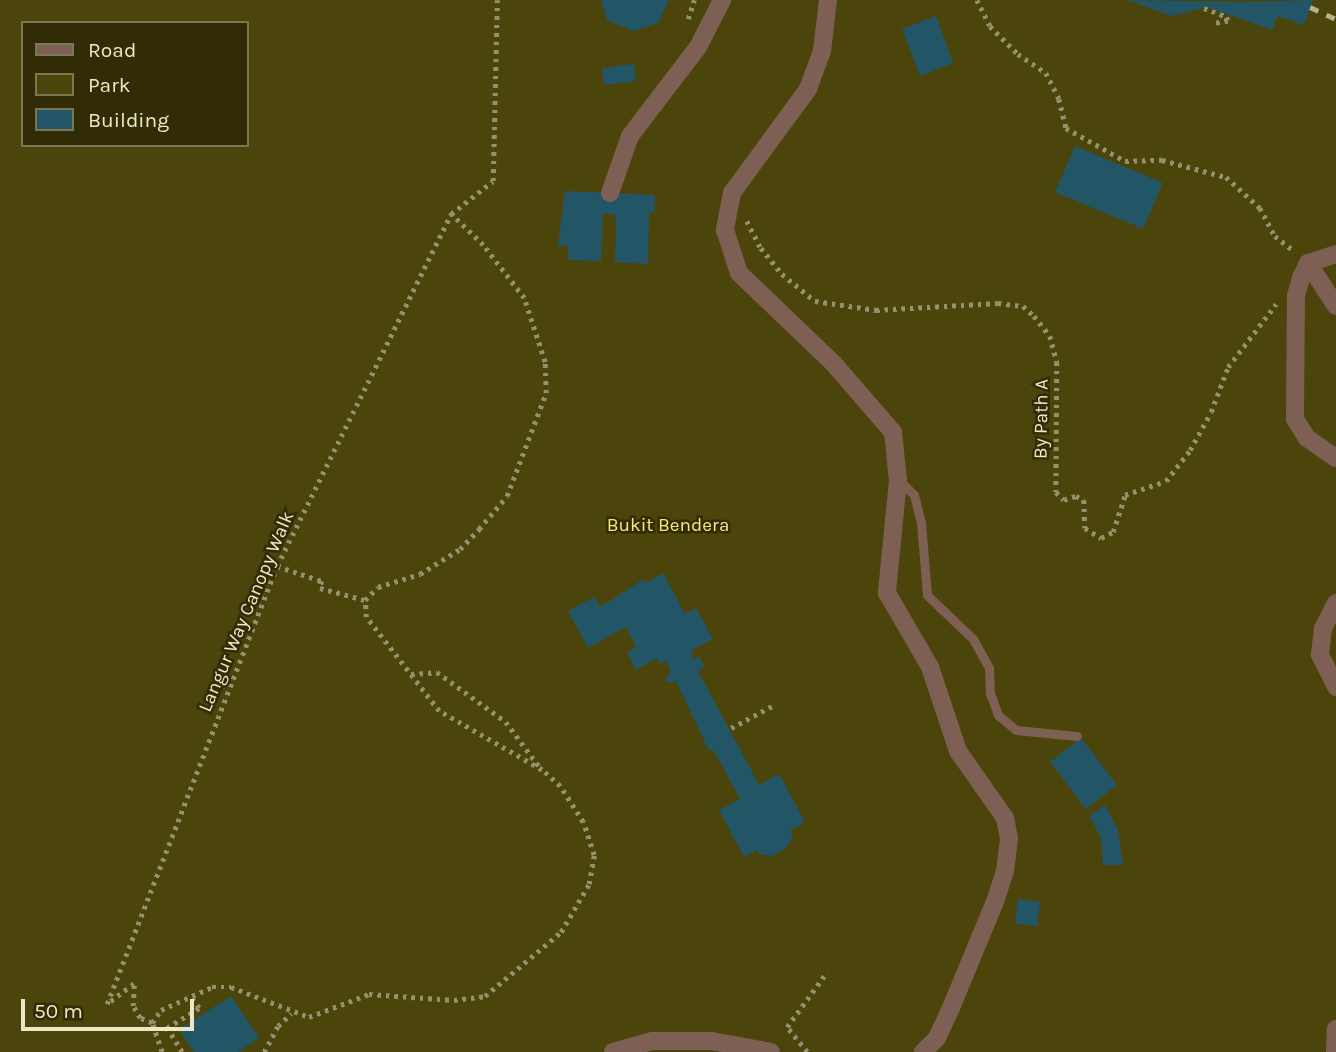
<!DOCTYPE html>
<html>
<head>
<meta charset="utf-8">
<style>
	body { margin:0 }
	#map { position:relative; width:1336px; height:1052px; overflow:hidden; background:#312c06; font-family:Karla,sans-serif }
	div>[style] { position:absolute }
	.green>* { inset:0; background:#4c450b }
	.building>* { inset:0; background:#225666 }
	.path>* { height:4.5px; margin-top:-2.25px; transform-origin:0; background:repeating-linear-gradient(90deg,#96916d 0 3.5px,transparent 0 8.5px) }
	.lane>* { height:9px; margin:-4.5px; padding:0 4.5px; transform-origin:4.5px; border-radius:4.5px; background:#7e5f53 }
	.street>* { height:18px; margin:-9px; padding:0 9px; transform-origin:9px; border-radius:9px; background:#7e5f53 }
	.rail>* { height:5px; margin-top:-2.5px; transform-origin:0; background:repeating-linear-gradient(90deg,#b6b18e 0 9px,transparent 0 18px) }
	span { translate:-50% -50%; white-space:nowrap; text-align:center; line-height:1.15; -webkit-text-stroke:5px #312c06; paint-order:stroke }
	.street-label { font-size:19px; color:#ece8c6 }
	.park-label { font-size:19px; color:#f6e87a }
	.legend { position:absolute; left:21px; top:21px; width:228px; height:126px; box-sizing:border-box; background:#312c06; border:2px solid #7c7753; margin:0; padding:9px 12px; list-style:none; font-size:21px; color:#ece8c6 }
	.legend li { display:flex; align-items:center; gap:14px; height:35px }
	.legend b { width:35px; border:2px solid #7c7753 }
	.scale { position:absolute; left:21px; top:999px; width:173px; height:32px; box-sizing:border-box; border:4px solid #ece8c6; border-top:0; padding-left:9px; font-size:21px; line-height:24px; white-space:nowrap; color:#ece8c6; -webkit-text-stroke:5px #312c06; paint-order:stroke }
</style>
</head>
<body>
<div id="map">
	<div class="green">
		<i style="clip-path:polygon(evenodd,0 0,1336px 0,1336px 1052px,0 1052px,0 0,23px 23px,247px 23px,247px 145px,23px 145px,23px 23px)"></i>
	</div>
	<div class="building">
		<i style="clip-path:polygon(601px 0,669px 0,658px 23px,633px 31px,607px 20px)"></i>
		<i style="clip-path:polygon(1127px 0,1241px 2px,1313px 0,1304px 25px,1278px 16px,1272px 30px,1207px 7px,1172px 16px)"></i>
		<i style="clip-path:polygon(936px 16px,953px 63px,920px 76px,902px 29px)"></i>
		<i style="clip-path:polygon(634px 64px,636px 81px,604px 85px,602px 68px)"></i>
		<i style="clip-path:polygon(1075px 146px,1163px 183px,1143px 229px,1055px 192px)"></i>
		<i style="clip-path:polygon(565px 191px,655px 195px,654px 213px,649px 213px,648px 264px,615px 262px,616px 226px,615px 215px,609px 214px,603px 214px,601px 261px,568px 260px,568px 246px,558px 246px)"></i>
		<i style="clip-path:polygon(663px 573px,685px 614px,696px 608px,713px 639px,692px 650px,692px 658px,699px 657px,704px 667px,698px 671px,759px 785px,779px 774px,805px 822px,790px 831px,793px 837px,786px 848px,772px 856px,759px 854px,757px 850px,744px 857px,719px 810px,740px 799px,714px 751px,708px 749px,676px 681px,668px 683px,665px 678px,671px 672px,666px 661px,660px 664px,657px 658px,636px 670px,627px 652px,636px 647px,626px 627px,588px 648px,568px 611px,594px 597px,600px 607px,644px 579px,645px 583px)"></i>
		<i style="clip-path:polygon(1081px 738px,1117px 785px,1086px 809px,1050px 762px)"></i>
		<i style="clip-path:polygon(1105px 805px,1118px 830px,1123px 865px,1103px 865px,1101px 837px,1089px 816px)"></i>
		<i style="clip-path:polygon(1018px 899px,1040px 902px,1037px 926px,1015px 923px)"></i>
		<i style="clip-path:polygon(231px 996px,259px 1038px,238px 1052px,194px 1052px,179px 1029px)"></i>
	</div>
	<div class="path">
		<i style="left:977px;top:0;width:29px;rotate:63deg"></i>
		<i style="left:990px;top:26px;width:40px;rotate:45deg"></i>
		<i style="left:1018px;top:54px;width:34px;rotate:34deg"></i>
		<i style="left:1046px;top:73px;width:29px;rotate:63deg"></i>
		<i style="left:1059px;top:99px;width:30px;rotate:76deg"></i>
		<i style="left:1066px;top:128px;width:68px;rotate:29.2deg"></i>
		<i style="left:1125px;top:161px;width:37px;rotate:-2deg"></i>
		<i style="left:1162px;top:160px;width:66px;rotate:14.9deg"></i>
		<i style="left:1226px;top:177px;width:46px;rotate:42.4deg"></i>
		<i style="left:1260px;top:208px;width:32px;rotate:62deg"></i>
		<i style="left:1275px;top:236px;width:24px;rotate:38deg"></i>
		<i style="left:1204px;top:8px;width:25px;rotate:21deg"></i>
		<i style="left:1227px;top:17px;width:4px;rotate:76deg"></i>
		<i style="left:1228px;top:21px;width:17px;rotate:170deg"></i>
		<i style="left:688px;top:19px;width:20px;rotate:-72deg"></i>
		<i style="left:747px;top:221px;width:30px;rotate:63deg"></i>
		<i style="left:761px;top:248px;width:33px;rotate:51deg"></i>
		<i style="left:782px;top:274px;width:43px;rotate:39.3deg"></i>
		<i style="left:815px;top:301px;width:62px;rotate:8.4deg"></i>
		<i style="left:876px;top:310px;width:122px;rotate:-3.3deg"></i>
		<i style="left:998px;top:303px;width:25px;rotate:7deg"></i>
		<i style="left:1023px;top:306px;width:15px;rotate:42deg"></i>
		<i style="left:1034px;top:316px;width:26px;rotate:51deg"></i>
		<i style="left:1050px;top:336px;width:27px;rotate:75deg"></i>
		<i style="left:1057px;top:362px;width:130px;rotate:90.4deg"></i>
		<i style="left:1056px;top:492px;width:11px;rotate:45deg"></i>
		<i style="left:1064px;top:500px;width:13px;rotate:-18deg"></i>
		<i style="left:1076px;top:496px;width:9px;rotate:27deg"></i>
		<i style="left:1084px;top:500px;width:28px;rotate:88deg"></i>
		<i style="left:1085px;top:528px;width:19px;rotate:32deg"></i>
		<i style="left:1101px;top:538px;width:13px;rotate:-27deg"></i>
		<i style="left:1113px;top:532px;width:39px;rotate:-72deg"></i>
		<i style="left:1125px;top:495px;width:43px;rotate:-18.9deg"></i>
		<i style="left:1166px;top:481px;width:39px;rotate:-52deg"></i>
		<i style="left:1190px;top:450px;width:43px;rotate:-61.1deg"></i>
		<i style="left:1211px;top:412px;width:48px;rotate:-69.3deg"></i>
		<i style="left:1228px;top:367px;width:79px;rotate:-52.7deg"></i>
		<i style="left:277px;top:566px;width:47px;rotate:18.4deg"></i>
		<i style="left:322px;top:581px;width:7px;rotate:106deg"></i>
		<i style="left:320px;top:588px;width:47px;rotate:14.9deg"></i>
		<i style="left:365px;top:600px;width:18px;rotate:-45deg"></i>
		<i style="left:378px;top:587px;width:44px;rotate:-17.2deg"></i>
		<i style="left:420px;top:574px;width:47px;rotate:-32deg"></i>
		<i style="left:460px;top:549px;width:28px;rotate:-46deg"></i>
		<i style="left:479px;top:529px;width:43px;rotate:-49.7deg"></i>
		<i style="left:507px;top:496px;width:110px;rotate:-69.3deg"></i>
		<i style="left:546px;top:393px;width:31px;rotate:-92deg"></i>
		<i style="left:545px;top:362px;width:67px;rotate:-108.2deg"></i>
		<i style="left:524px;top:298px;width:67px;rotate:-127.7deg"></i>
		<i style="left:483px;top:245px;width:45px;rotate:-135.9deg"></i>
		<i style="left:411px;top:674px;width:26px;rotate:-4deg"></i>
		<i style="left:437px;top:672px;width:85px;rotate:35.9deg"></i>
		<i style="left:506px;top:722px;width:59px;rotate:53.3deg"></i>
		<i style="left:731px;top:728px;width:47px;rotate:-28.2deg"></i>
		<i style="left:152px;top:1023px;width:16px;rotate:-55deg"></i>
		<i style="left:161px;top:1010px;width:56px;rotate:-24.3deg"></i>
		<i style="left:212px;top:987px;width:19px"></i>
		<i style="left:231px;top:987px;width:84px;rotate:21deg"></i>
		<i style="left:309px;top:1017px;width:64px;rotate:-21deg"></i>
		<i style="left:369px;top:994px;width:85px;rotate:4deg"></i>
		<i style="left:454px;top:1000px;width:31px;rotate:-7deg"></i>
		<i style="left:485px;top:996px;width:99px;rotate:-40.1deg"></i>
		<i style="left:561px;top:932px;width:56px;rotate:-59.7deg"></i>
		<i style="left:589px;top:884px;width:29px;rotate:-80deg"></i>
		<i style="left:594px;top:855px;width:35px;rotate:-108deg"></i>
		<i style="left:583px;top:822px;width:43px;rotate:-122.6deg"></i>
		<i style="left:560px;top:786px;width:24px;rotate:-138deg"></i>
		<i style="left:542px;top:770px;width:119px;rotate:-150.2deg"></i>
		<i style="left:439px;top:711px;width:119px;rotate:-127.8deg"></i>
		<i style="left:366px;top:617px;width:17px;rotate:-93deg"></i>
		<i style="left:162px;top:1052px;width:31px;rotate:-109deg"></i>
		<i style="left:152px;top:1023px;width:13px;rotate:-157deg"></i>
		<i style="left:140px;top:1018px;width:14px;rotate:-120deg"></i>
		<i style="left:133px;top:1006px;width:22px;rotate:-87deg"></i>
		<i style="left:134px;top:984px;width:34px;rotate:143deg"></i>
		<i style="left:107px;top:1004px;width:470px;rotate:-68.8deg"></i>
		<i style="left:277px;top:566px;width:393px;rotate:-63.7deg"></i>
		<i style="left:451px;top:214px;width:53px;rotate:-38.2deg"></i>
		<i style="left:493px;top:181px;width:181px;rotate:-88.7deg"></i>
		<i style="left:182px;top:1052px;width:28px;rotate:-122deg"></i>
		<i style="left:167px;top:1028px;width:38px;rotate:-32deg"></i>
		<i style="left:199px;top:1008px;width:17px;rotate:-126deg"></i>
		<i style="left:264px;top:1052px;width:30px;rotate:-62deg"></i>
		<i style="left:278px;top:1026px;width:18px;rotate:-43deg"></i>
		<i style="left:807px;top:1052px;width:32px;rotate:-129deg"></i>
		<i style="left:787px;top:1027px;width:68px;rotate:-54deg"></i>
	</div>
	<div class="lane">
		<i style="left:900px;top:481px;width:20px;rotate:45deg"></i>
		<i style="left:914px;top:495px;width:29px;rotate:76deg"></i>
		<i style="left:921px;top:523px;width:72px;rotate:85.2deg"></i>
		<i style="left:927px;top:595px;width:64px;rotate:43.7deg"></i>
		<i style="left:973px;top:639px;width:33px;rotate:61deg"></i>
		<i style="left:989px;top:668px;width:25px;rotate:88deg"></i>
		<i style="left:990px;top:693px;width:23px;rotate:70deg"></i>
		<i style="left:998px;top:715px;width:23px;rotate:40deg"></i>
		<i style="left:1016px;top:730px;width:61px;rotate:5.6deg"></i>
	</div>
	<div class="street">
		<i style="left:828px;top:0;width:51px;rotate:96.7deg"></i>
		<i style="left:822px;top:51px;width:40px;rotate:110.2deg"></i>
		<i style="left:808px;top:89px;width:129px;rotate:126.2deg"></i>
		<i style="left:732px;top:193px;width:38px;rotate:101deg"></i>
		<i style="left:725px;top:230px;width:45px;rotate:72deg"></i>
		<i style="left:739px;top:273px;width:132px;rotate:43.8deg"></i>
		<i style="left:834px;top:364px;width:90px;rotate:49.1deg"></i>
		<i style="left:893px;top:432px;width:48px;rotate:84.1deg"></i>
		<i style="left:898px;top:480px;width:114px;rotate:95.6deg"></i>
		<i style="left:887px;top:593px;width:86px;rotate:59.8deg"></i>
		<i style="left:930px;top:667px;width:89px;rotate:71.6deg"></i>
		<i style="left:958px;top:751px;width:82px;rotate:55deg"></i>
		<i style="left:1005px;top:818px;width:21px;rotate:79deg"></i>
		<i style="left:1009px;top:839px;width:32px;rotate:97deg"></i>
		<i style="left:1005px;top:871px;width:35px;rotate:108deg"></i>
		<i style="left:994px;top:904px;width:115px;rotate:112.5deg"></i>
		<i style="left:950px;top:1010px;width:31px;rotate:115deg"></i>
		<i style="left:937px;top:1038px;width:20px;rotate:135deg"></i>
		<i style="left:610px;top:193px;width:60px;rotate:-70.7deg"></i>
		<i style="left:630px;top:136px;width:112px;rotate:-52.6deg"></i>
		<i style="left:698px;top:47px;width:53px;rotate:-62.9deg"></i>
		<i style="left:1336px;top:254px;width:29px;rotate:162deg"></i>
		<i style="left:1308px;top:263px;width:17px;rotate:115deg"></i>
		<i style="left:1301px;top:278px;width:19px;rotate:106deg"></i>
		<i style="left:1296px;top:296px;width:123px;rotate:90.5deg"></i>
		<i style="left:1295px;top:419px;width:22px;rotate:58deg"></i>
		<i style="left:1307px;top:438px;width:35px;rotate:35deg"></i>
		<i style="left:1308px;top:263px;width:51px;rotate:56.9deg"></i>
		<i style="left:1336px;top:603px;width:29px;rotate:117deg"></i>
		<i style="left:1323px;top:629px;width:26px;rotate:97deg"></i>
		<i style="left:1320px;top:655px;width:36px;rotate:63deg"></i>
		<i style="left:613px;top:1052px;width:41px;rotate:-15.8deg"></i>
		<i style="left:652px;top:1041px;width:60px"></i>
		<i style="left:712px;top:1041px;width:60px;rotate:10.6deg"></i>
		<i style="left:1335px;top:1052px;width:23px;rotate:-88deg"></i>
	</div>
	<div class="rail">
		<i style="left:1310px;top:7px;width:29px;rotate:25deg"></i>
	</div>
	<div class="street-label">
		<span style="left:1042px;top:419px;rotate:-89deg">By Path A</span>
		<span style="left:247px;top:612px;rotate:-67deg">Langur Way Canopy Walk</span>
	</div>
	<div class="park-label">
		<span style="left:668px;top:526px">Bukit Bendera</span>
	</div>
	<ul class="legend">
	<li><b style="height:9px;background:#7e5f53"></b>Road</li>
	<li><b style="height:19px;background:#4c450b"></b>Park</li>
	<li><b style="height:19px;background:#225666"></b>Building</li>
	</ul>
	<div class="scale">50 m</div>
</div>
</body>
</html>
